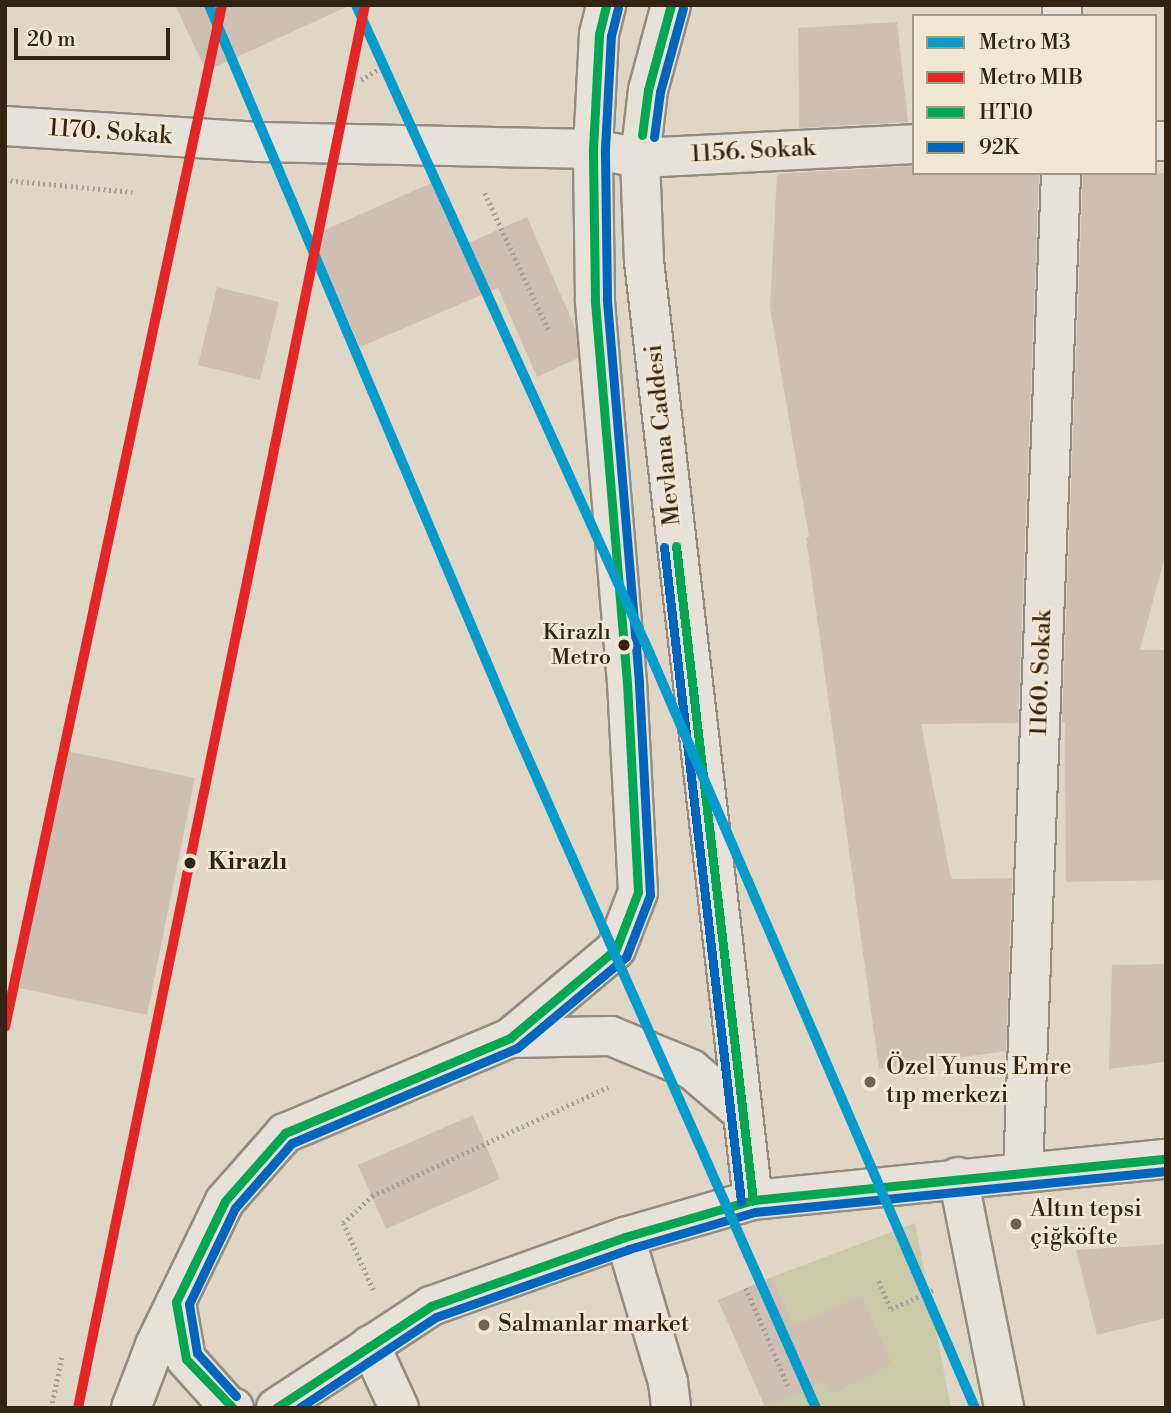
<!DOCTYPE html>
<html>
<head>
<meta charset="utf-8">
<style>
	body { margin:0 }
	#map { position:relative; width:1171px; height:1413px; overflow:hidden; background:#e0d6c6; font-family:"Libre Bodoni",serif }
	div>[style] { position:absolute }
	.green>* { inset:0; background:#cac9a8 }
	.building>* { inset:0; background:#cfbfb3 }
	.path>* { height:4.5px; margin-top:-2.25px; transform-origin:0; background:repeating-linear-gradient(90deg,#a5a098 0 2px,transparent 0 5.5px) }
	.roads { filter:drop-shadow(2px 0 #948c81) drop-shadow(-2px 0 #948c81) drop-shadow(0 2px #948c81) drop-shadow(0 -2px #948c81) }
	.street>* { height:38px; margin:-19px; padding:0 19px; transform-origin:19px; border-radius:19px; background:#e6e2da }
	.secondary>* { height:38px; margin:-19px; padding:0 19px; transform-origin:19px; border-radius:19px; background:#e6e2da }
	.bus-1>* { height:9px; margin:-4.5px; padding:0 4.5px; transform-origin:4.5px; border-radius:4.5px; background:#00a651 }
	.bus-2>* { height:9px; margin:-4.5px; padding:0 4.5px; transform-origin:4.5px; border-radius:4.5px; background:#0065bd }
	.metro-1>* { height:10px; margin:-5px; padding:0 5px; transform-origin:5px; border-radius:5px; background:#059bcc }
	.metro-2>* { height:10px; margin:-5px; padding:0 5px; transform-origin:5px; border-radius:5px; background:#e32726 }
	.dots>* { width:19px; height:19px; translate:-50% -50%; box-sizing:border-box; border:4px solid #f1e7d3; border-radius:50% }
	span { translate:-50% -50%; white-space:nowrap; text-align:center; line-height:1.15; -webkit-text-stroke:5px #f1e7d3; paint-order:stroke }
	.bus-label { font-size:22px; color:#322413 }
	.right { translate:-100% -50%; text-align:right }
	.street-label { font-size:24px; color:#322413 }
	.stop-label { font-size:24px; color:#322413; font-weight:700 }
	.left { translate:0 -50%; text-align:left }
	.poi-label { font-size:24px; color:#322413 }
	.frame { position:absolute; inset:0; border:7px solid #322413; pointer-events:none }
	.legend { position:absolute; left:912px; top:14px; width:245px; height:161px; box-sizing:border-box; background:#f1e7d3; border:2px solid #a59986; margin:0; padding:9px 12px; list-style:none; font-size:21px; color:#322413 }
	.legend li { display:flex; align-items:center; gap:14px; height:35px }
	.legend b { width:35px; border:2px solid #a59986 }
	.scale { position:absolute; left:14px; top:28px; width:156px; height:32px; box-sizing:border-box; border:4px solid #322413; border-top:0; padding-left:9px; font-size:21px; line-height:24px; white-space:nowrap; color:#322413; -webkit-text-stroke:5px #f1e7d3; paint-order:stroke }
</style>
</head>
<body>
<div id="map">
	<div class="green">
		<i style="clip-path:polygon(915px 1223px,951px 1408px,757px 1408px,818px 1381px,772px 1277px)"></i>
	</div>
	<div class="building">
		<i style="clip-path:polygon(175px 5px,351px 5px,206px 71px)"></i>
		<i style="clip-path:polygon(897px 22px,908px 122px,799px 128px,798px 28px)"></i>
		<i style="clip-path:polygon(912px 166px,913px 173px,1039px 173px,1018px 723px,921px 724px,951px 879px,1012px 878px,1006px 1051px,879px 1069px,806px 537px,809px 537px,770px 307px,777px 174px)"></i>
		<i style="clip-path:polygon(1083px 173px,1166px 173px,1166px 552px,1140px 650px,1166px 650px,1166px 880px,1066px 882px,1065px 722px,1062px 722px)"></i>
		<i style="clip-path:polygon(436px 181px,464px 245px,527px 217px,576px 330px,578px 358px,537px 377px,498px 288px,360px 347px,311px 236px)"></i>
		<i style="clip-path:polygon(217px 287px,279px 302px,260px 380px,198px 365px)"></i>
		<i style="clip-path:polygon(67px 751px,195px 778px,147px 1015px,19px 988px)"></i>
		<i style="clip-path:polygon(1166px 964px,1166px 1062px,1109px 1069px,1112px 965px)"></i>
		<i style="clip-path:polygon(473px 1115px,500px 1179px,386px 1229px,358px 1165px)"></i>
		<i style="clip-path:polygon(1166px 1244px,1166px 1318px,1097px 1335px,1076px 1250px)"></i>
		<i style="clip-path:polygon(772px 1277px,794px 1325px,862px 1296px,892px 1364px,831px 1394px,825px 1381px,765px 1407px,718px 1300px)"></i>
	</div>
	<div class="path">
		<i style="left:361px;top:80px;width:25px;rotate:-32deg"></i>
		<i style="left:382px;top:67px;width:34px;rotate:63deg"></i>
		<i style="left:5px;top:180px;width:128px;rotate:5.4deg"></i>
		<i style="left:485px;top:193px;width:152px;rotate:65.1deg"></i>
		<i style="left:879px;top:1281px;width:30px;rotate:67deg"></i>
		<i style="left:891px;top:1309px;width:46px;rotate:-24.3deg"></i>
		<i style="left:746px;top:1288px;width:109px;rotate:66.7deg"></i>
		<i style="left:373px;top:1290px;width:73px;rotate:-114.1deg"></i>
		<i style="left:343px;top:1223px;width:40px;rotate:-43deg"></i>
		<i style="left:372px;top:1196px;width:260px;rotate:-24.8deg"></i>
		<i style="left:51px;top:1408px;width:54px;rotate:-78.3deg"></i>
	</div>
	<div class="roads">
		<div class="street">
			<i style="left:1062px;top:5px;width:11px;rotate:90deg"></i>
			<i style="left:5px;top:126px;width:255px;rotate:3.6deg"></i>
			<i style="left:259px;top:142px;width:334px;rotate:1.2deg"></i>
			<i style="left:593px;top:149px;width:48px;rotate:10.8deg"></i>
			<i style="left:640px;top:158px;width:274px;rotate:-2.9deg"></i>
			<i style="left:1155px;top:141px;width:11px"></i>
			<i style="left:1023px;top:1172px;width:1000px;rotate:-87.82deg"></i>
			<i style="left:958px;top:1177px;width:236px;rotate:78.7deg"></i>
			<i style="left:370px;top:1345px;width:69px;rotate:65.3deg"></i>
		</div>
		<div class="secondary">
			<i style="left:671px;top:5px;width:88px;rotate:105.1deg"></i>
			<i style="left:648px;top:90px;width:68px;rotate:96.7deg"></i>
			<i style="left:640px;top:158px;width:103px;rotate:87.8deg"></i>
			<i style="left:644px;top:261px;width:945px;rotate:83.38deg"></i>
			<i style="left:510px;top:1038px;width:101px;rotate:-1.1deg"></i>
			<i style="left:611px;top:1036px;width:87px;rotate:22.4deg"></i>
			<i style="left:691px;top:1069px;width:68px;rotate:40.2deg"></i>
			<i style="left:625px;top:1237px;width:151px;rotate:73.5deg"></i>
			<i style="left:668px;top:1382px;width:26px;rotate:83deg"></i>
			<i style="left:176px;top:1302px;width:58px;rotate:80deg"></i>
			<i style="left:186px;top:1359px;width:64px;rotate:48.1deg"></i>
			<i style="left:229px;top:1407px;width:5px;rotate:11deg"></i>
			<i style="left:131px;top:1408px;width:67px;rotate:-69.1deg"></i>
			<i style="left:155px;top:1345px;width:160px;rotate:-64.1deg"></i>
			<i style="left:225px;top:1201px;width:91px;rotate:-48.6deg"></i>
			<i style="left:285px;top:1133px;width:244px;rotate:-22.9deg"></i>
			<i style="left:510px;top:1038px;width:138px;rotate:-40deg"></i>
			<i style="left:616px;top:949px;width:61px;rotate:-68.9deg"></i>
			<i style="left:638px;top:892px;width:209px;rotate:-93deg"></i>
			<i style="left:627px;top:683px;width:385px;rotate:-94.8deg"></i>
			<i style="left:595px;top:299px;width:150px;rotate:-90.8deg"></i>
			<i style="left:593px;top:149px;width:115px;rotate:-87deg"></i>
			<i style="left:599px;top:34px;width:30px;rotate:-76deg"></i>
			<i style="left:276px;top:1408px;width:186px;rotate:-33.3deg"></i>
			<i style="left:431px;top:1306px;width:206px;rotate:-19.6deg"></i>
			<i style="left:625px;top:1237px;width:133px;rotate:-16.1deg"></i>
			<i style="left:753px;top:1200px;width:415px;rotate:-5.7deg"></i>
		</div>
	</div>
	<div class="bus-1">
		<i style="left:642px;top:135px;width:45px;rotate:-82.4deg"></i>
		<i style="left:648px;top:90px;width:88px;rotate:-74.9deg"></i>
		<i style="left:676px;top:546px;width:659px;rotate:83.29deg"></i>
		<i style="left:233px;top:1408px;width:68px;rotate:-133.8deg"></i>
		<i style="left:186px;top:1359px;width:58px;rotate:-100deg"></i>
		<i style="left:176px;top:1302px;width:112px;rotate:-64.1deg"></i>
		<i style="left:225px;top:1201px;width:91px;rotate:-48.6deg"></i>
		<i style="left:285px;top:1133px;width:244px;rotate:-22.9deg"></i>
		<i style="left:510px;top:1038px;width:138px;rotate:-40deg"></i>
		<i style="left:616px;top:949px;width:61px;rotate:-68.9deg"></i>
		<i style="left:638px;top:892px;width:209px;rotate:-93deg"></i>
		<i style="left:627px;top:683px;width:385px;rotate:-94.8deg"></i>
		<i style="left:595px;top:299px;width:150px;rotate:-90.8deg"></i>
		<i style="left:593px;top:149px;width:115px;rotate:-87deg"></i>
		<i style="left:599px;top:34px;width:30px;rotate:-76deg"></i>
		<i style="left:276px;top:1408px;width:186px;rotate:-33.3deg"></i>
		<i style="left:431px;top:1306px;width:206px;rotate:-19.6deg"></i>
		<i style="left:625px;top:1237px;width:133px;rotate:-16.1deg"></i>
		<i style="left:753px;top:1200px;width:415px;rotate:-5.7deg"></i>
	</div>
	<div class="bus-2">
		<i style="left:654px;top:137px;width:45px;rotate:-82.4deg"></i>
		<i style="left:660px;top:92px;width:87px;rotate:-74.7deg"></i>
		<i style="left:664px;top:547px;width:659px;rotate:83.29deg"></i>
		<i style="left:236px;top:1396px;width:58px;rotate:-132.2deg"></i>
		<i style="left:197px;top:1353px;width:50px;rotate:-99.3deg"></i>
		<i style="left:189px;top:1304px;width:106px;rotate:-64.4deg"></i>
		<i style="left:235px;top:1208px;width:86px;rotate:-48.8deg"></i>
		<i style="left:292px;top:1143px;width:244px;rotate:-22.9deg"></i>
		<i style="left:517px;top:1048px;width:142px;rotate:-39.9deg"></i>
		<i style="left:626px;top:957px;width:66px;rotate:-68.8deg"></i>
		<i style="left:650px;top:895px;width:213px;rotate:-93deg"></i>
		<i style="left:639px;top:682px;width:385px;rotate:-94.8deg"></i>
		<i style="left:607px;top:298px;width:149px;rotate:-90.8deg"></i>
		<i style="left:605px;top:149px;width:113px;rotate:-87deg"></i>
		<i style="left:611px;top:36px;width:29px;rotate:-76deg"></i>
		<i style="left:299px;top:1408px;width:164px;rotate:-33.6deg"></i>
		<i style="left:436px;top:1317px;width:205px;rotate:-19.4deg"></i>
		<i style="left:629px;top:1249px;width:131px;rotate:-16.4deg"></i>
		<i style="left:755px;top:1212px;width:413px;rotate:-5.7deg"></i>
	</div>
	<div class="metro-1">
		<i style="left:209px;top:5px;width:778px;rotate:67.09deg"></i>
		<i style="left:512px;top:722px;width:750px;rotate:66.1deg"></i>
		<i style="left:356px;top:5px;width:712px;rotate:65.63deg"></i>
		<i style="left:650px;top:654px;width:821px;rotate:66.68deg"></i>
	</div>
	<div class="metro-2">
		<i style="left:5px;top:1027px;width:1045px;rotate:-78.01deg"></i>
		<i style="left:78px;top:1408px;width:1432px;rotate:-78.44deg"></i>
	</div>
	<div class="dots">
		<i style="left:624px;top:645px;background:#322413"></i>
		<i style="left:190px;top:863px;background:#322413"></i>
		<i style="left:870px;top:1082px;background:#6f6252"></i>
		<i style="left:1016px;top:1224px;background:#6f6252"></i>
		<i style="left:484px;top:1325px;background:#6f6252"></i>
	</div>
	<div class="bus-label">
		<span class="right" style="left:611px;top:645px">Kirazlı<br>Metro</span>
	</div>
	<div class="street-label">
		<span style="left:110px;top:133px;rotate:4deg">1170. Sokak</span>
		<span style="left:753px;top:152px;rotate:-3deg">1156. Sokak</span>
		<span style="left:664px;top:435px;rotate:-96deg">Mevlana Caddesi</span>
		<span style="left:1042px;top:673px;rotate:-88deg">1160. Sokak</span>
	</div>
	<div class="stop-label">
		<span class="left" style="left:208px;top:863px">Kirazlı</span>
	</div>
	<div class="poi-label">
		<span class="left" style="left:886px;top:1082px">Özel Yunus Emre<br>tıp merkezi</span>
		<span class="left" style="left:1030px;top:1224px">Altın tepsi<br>çiğköfte</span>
		<span class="left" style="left:498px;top:1325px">Salmanlar market</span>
	</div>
	<div class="frame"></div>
	<ul class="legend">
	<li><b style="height:9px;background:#059bcc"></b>Metro M3</li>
	<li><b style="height:9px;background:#e32726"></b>Metro M1B</li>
	<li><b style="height:9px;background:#00a651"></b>HT10</li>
	<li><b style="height:9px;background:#0065bd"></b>92K</li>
	</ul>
	<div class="scale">20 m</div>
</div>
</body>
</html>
